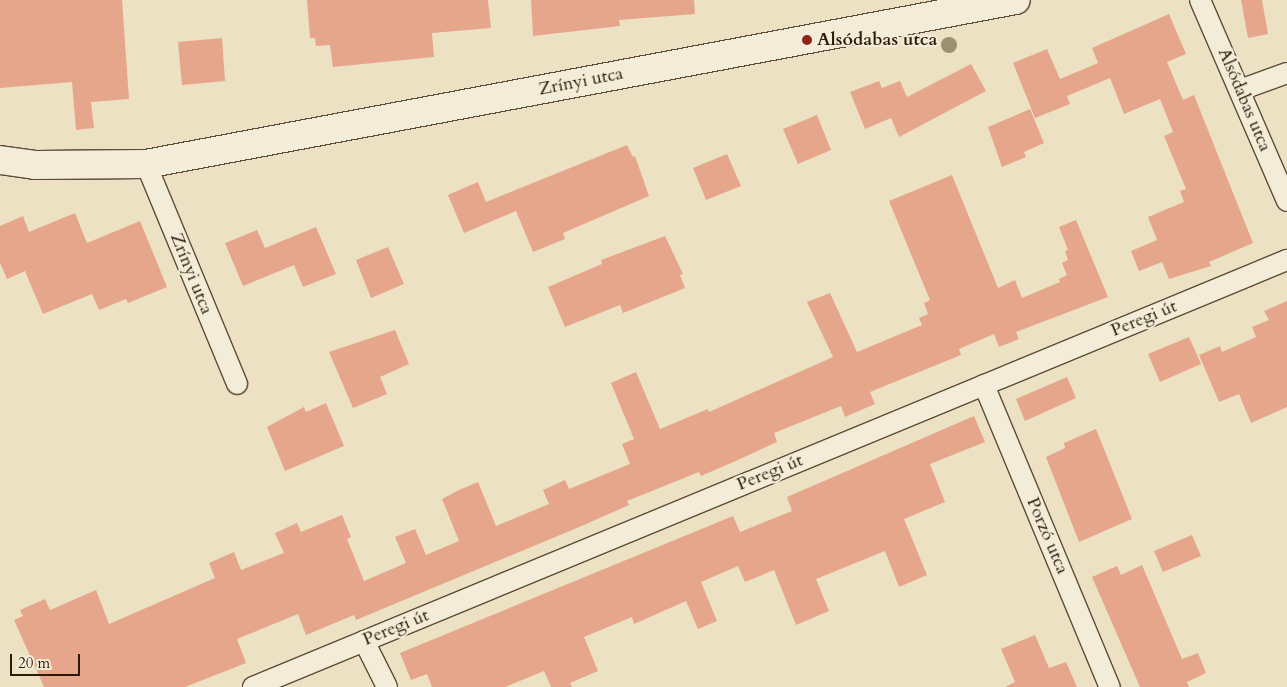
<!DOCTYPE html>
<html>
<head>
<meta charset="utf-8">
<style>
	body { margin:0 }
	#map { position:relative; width:1287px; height:687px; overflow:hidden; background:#ede1c3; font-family:Cardo,serif }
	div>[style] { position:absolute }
	.building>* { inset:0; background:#e6a68b }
	.roads { filter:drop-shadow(1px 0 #5d4c35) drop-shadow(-1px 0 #5d4c35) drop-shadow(0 1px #5d4c35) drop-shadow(0 -1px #5d4c35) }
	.street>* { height:20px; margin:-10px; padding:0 10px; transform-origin:10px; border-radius:10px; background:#f3ecd8 }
	.secondary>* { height:28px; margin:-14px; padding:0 14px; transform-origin:14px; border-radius:14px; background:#f3ecd8 }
	.trees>* { width:16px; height:16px; margin:-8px; border-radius:50%; background:#9c8f72 }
	.dots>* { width:14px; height:14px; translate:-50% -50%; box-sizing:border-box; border:2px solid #f3ecd8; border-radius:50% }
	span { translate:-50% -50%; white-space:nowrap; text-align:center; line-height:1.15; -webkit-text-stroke:4.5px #f3ecd8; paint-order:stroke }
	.poi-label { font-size:18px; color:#2d1a06; font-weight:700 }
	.left { translate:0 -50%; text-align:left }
	.street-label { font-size:18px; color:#2d1a06 }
	.scale { position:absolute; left:10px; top:654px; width:70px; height:22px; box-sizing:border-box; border:2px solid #2d1a06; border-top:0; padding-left:6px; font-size:15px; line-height:18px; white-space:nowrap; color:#2d1a06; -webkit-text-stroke:4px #f3ecd8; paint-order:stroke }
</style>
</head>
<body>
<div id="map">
	<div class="building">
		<i style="clip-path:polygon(0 0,122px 0,129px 99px,91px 102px,94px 128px,76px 130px,72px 82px,0 88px)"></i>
		<i style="clip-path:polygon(307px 0,488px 0,491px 28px,432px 33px,434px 57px,333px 67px,330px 45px,316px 46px,315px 38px,310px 38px)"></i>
		<i style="clip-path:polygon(531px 0,694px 0,695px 14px,619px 20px,620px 26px,533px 36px)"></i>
		<i style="clip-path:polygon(1241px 0,1262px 0,1268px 34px,1248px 38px)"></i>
		<i style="clip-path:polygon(1169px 14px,1186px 54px,1167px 62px,1183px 100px,1194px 95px,1253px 243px,1209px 262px,1211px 266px,1169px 279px,1162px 262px,1139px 271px,1131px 251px,1157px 240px,1148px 217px,1184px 202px,1180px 191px,1186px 189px,1164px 136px,1173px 132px,1160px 99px,1124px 114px,1110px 78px,1067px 96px,1070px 104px,1035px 118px,1013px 63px,1047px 49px,1060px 79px,1098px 63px,1092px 48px)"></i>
		<i style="clip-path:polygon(222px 38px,225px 81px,182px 85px,178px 42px)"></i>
		<i style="clip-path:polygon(971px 64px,986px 91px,899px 137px,891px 118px,865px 129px,850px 92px,879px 81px,882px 88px,900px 81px,907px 97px)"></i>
		<i style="clip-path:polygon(1030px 109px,1044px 143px,1024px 152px,1026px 157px,1002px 167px,988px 127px)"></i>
		<i style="clip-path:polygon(817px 115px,831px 150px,798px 164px,783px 129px)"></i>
		<i style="clip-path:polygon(627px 145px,633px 157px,635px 156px,649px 196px,563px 233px,565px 239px,533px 252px,516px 211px,464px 233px,448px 195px,478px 182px,486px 202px)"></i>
		<i style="clip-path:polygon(727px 154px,741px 186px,706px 200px,693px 168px)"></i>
		<i style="clip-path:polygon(952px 175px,998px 288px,1015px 280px,1022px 298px,1060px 282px,1059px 279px,1067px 275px,1062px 263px,1068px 260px,1065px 251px,1068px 250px,1059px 227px,1076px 220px,1108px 297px,1016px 332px,1019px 339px,999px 347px,994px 334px,959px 349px,961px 355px,870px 392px,875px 404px,845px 417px,841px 406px,774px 433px,777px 442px,731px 463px,701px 476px,699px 472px,627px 501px,629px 505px,584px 525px,356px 620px,354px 615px,306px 635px,298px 614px,237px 639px,246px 663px,185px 687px,44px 687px,14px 620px,23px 616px,20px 610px,45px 599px,50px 610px,96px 590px,109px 624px,215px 578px,209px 563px,234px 552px,241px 570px,284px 553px,275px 533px,297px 523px,301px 532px,342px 515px,351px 537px,347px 539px,364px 581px,406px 563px,395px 537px,415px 529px,426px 555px,459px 541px,442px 499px,459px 490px,478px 482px,496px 526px,549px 504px,543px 490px,565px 480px,569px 489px,630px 464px,622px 444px,634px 439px,611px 383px,636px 372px,660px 429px,708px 409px,709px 412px,833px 357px,807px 302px,830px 293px,857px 352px,922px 325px,919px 318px,928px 314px,924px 303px,930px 300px,889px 201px)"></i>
		<i style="clip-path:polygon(75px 213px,87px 243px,140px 221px,167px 287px,128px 303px,126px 299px,99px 310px,92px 294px,43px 314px,25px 271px,7px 279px,0 263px,0 226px,23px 216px,29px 232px)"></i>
		<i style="clip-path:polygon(316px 227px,336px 274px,303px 287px,294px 265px,243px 286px,225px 243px,257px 230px,265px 248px)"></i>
		<i style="clip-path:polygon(665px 236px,683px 274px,680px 275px,685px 288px,623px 313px,620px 305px,565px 327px,548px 287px,602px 264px,601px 260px)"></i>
		<i style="clip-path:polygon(388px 247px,404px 284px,371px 298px,356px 260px)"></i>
		<i style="clip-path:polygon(1287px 301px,1287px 407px,1251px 423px,1239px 394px,1219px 402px,1199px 355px,1220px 346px,1222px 352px,1256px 337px,1252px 327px,1269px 320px,1264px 311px)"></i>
		<i style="clip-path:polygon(395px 330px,409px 364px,380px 377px,387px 394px,353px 408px,329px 352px)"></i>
		<i style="clip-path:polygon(1189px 337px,1201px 364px,1160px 382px,1148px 354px)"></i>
		<i style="clip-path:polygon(1067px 377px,1076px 398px,1025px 421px,1016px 399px)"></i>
		<i style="clip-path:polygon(326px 403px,344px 446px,285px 471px,267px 427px,304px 407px,306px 412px)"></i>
		<i style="clip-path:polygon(974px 416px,985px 442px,930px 464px,945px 502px,904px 519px,927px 575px,899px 587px,885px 551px,816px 579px,829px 611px,796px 625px,774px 570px,745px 582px,738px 566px,701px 582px,717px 621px,698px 629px,686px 601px,634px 624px,632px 617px,584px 637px,598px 671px,570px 683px,572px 687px,551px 687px,544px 671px,505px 687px,432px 687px,427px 674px,411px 680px,400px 653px,733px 516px,740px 532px,792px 511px,787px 497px)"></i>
		<i style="clip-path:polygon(1096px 429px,1132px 519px,1079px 542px,1046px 457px,1065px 448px,1064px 443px)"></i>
		<i style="clip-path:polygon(1192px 535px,1201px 556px,1163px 572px,1154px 551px)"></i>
		<i style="clip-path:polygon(1142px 565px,1182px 659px,1198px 653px,1206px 673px,1187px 682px,1189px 687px,1140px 687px,1092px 577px,1117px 566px,1121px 575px)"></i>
		<i style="clip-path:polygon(1035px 635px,1049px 668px,1066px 662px,1077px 687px,1005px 687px,1015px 682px,1001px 649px)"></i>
	</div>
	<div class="roads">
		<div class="street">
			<i style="left:1200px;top:0;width:219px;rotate:66.6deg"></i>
			<i style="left:1240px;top:90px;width:50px;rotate:-19.9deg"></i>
			<i style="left:146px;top:164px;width:238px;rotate:67.5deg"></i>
			<i style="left:984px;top:385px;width:327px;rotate:67.4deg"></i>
			<i style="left:364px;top:641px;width:51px;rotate:63.4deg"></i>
			<i style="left:253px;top:687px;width:1119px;rotate:-22.44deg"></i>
		</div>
		<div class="secondary">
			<i style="left:0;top:160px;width:35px;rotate:8deg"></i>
			<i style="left:35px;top:165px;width:111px;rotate:-0.5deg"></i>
			<i style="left:146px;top:164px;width:885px;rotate:-10.68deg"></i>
		</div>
	</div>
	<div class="trees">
		<i style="left:949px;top:45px"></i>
	</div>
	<div class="dots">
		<i style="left:807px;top:40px;background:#8f2418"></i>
	</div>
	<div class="poi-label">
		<span class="left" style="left:817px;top:40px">Alsódabas utca</span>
	</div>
	<div class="street-label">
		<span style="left:581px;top:82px;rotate:-11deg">Zrínyi utca</span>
		<span style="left:1244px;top:100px;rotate:67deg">Alsódabas utca</span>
		<span style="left:191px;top:274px;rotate:68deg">Zrínyi utca</span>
		<span style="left:1144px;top:319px;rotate:-22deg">Peregi út</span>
		<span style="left:770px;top:473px;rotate:-22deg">Peregi út</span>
		<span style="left:1047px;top:536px;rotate:67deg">Porzó utca</span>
		<span style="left:396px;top:628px;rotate:-22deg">Peregi út</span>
	</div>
	<div class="scale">20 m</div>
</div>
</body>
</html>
